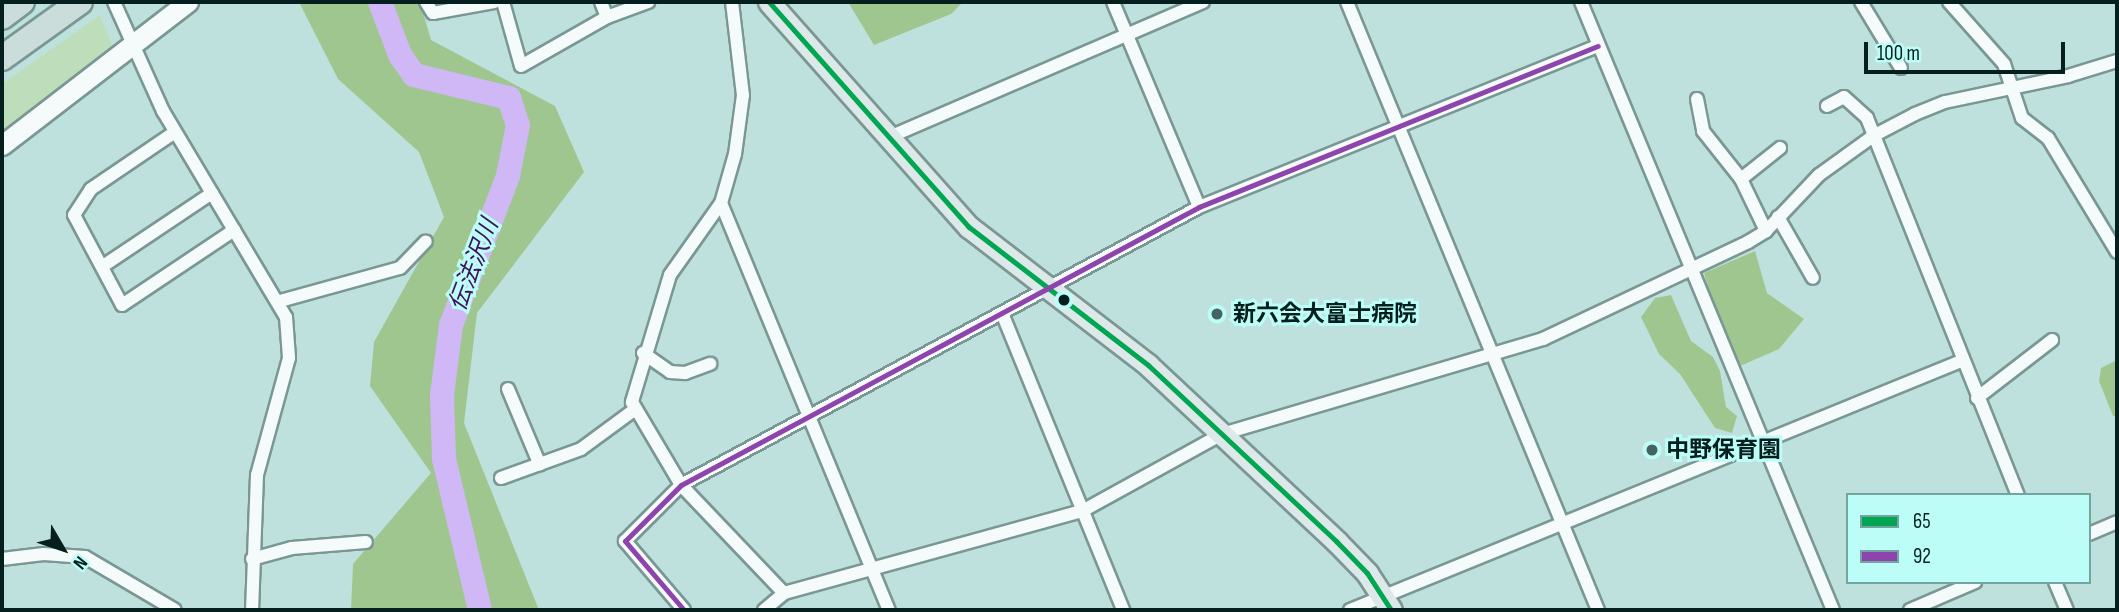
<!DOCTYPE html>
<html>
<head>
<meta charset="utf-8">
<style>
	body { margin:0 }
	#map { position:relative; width:2119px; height:612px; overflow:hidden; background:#bee1de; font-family:"Sofia Sans Condensed","Noto Sans JP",sans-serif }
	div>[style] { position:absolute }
	.green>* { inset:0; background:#bedebb }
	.forest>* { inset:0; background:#a0c690 }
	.river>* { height:24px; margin:-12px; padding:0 12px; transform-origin:12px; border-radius:12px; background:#cfb8f5 }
	.roads { filter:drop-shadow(2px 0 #7a9794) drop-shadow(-2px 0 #7a9794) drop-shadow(0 2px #7a9794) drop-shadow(0 -2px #7a9794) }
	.street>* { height:12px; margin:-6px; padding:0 6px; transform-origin:6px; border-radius:6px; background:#f5fafa }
	.secondary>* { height:19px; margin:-9.5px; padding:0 9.5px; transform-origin:9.5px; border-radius:9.5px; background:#f5fafa }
	.primary>* { height:21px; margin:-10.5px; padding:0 10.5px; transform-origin:10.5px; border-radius:10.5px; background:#dce9e8 }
	.highway>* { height:24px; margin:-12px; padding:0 12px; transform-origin:12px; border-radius:12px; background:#cbdddb }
	.bus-1>* { height:5px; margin:-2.5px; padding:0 2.5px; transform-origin:2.5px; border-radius:2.5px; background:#00a651 }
	.bus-2>* { height:5px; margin:-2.5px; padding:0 2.5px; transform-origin:2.5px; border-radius:2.5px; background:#8e44ad }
	.dots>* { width:19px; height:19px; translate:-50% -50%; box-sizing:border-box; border:4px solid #bcfef7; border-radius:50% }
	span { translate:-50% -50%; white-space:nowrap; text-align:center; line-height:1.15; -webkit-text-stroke:6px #bcfef7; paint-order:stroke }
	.poi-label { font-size:23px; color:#041f1d; font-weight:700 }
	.left { translate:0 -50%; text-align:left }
	.water-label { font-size:24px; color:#3f105d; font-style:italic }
	.frame { position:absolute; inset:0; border:4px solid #041f1d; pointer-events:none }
	.legend { position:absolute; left:1846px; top:493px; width:245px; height:91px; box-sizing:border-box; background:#bcfef7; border:2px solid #72a5a0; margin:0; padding:9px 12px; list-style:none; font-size:21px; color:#041f1d }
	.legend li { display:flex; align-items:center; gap:14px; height:35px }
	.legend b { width:35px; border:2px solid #72a5a0 }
	.north { position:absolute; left:28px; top:514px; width:70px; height:70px; -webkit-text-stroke:5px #bcfef7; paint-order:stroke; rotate:129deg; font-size:19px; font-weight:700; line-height:28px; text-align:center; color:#041f1d }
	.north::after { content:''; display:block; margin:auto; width:24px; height:32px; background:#041f1d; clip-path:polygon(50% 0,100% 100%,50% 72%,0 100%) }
	.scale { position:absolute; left:1864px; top:42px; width:201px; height:32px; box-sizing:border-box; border:4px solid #041f1d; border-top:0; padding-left:9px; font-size:21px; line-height:24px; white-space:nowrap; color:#041f1d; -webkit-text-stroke:5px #bcfef7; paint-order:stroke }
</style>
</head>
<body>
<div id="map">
	<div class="green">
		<i style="clip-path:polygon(100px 15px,113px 47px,2px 139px,2px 84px)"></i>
	</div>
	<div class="forest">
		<i style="clip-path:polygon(299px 2px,420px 2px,431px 40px,555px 106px,584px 172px,477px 313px,464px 423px,539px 610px,351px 610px,353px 564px,431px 473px,370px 386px,374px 342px,444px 217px,419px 152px,338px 79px)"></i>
		<i style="clip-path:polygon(848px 2px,963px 2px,951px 14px,874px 45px)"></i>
		<i style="clip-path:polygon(1755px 251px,1767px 293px,1804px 319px,1779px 349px,1740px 366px,1719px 325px,1704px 273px)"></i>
		<i style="clip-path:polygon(1671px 295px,1691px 341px,1713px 357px,1720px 371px,1726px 407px,1737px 416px,1732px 433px,1715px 428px,1680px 374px,1659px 354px,1641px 317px,1655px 298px)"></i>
		<i style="clip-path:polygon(2117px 360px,2117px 416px,2113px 416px,2099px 381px,2101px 368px)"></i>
	</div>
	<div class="river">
		<i style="left:380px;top:2px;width:57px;rotate:69.3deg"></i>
		<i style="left:400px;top:55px;width:24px;rotate:55deg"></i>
		<i style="left:414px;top:75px;width:98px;rotate:13.6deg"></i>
		<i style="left:509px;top:98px;width:28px;rotate:72deg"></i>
		<i style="left:518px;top:125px;width:52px;rotate:101.1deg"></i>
		<i style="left:508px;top:176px;width:160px;rotate:110.9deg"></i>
		<i style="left:451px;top:325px;width:71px;rotate:97.3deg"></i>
		<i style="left:442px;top:395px;width:64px;rotate:88.2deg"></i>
		<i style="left:444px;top:459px;width:155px;rotate:76.6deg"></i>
	</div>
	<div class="roads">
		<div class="street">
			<i style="left:114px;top:2px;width:120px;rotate:65.8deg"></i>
			<i style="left:163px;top:111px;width:240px;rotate:59.2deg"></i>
			<i style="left:286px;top:317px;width:41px;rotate:85.8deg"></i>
			<i style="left:289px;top:358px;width:121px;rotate:105.3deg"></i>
			<i style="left:257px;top:475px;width:135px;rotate:92.1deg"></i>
			<i style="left:426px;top:2px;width:13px;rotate:58deg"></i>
			<i style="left:433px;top:13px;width:62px;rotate:-10.2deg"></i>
			<i style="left:503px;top:2px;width:66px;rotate:74.3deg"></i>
			<i style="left:521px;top:66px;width:99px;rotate:-29.7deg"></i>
			<i style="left:607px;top:17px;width:16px;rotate:-112deg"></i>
			<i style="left:732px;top:2px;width:94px;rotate:83.3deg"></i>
			<i style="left:743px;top:95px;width:60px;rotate:97.7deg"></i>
			<i style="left:735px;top:154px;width:51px;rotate:105.9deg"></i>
			<i style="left:721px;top:203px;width:88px;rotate:125.3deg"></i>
			<i style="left:670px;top:275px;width:133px;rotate:106.7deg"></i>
			<i style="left:632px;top:402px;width:96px;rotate:59.4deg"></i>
			<i style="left:681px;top:485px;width:149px;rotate:46.4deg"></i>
			<i style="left:1113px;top:2px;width:222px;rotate:67.2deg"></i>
			<i style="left:1347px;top:2px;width:658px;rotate:67.57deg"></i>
			<i style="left:1581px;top:2px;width:658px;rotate:67.49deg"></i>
			<i style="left:1861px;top:2px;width:77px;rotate:58.8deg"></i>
			<i style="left:1949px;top:2px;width:83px;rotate:48.4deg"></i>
			<i style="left:2004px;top:64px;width:57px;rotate:71.6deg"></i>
			<i style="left:2022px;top:118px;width:33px;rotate:38deg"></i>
			<i style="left:2048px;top:138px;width:133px;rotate:58.8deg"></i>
			<i style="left:607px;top:17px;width:44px;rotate:-20.1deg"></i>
			<i style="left:1697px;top:99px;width:33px;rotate:79deg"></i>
			<i style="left:1703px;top:131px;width:61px;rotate:51.6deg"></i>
			<i style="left:1741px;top:179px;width:58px;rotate:64.3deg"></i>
			<i style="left:1827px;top:106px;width:19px;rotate:-28deg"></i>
			<i style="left:1844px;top:97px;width:31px;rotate:42deg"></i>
			<i style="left:1867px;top:118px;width:406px;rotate:68.2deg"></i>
			<i style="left:175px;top:132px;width:102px;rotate:145.8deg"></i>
			<i style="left:91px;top:189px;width:31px;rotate:123deg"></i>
			<i style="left:74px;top:215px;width:102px;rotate:61.9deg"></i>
			<i style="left:122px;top:305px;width:135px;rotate:-33.8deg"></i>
			<i style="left:887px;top:138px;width:344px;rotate:-23.3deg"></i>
			<i style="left:1741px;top:179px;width:50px;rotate:-38.5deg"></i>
			<i style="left:721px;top:203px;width:440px;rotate:67.6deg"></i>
			<i style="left:1778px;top:217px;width:70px;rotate:60.2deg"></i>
			<i style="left:103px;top:266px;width:131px;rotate:-33.8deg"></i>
			<i style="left:280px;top:301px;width:124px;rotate:-15.4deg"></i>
			<i style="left:400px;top:268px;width:37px;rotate:-46deg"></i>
			<i style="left:1002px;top:313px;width:321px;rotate:67.8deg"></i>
			<i style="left:643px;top:353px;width:33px;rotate:35deg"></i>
			<i style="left:670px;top:372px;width:15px;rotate:4deg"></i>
			<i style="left:685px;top:373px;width:27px;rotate:-20deg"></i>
			<i style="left:508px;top:389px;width:82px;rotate:67.2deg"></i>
			<i style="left:1977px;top:398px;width:95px;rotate:-37.7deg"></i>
			<i style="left:501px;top:478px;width:85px;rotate:-19.9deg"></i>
			<i style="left:581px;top:449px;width:66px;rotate:-36.3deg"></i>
			<i style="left:2089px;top:534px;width:30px;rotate:-23deg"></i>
			<i style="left:2px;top:559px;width:42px;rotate:-6.8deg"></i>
			<i style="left:44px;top:554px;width:41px;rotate:4.2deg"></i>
			<i style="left:85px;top:557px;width:104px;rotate:30.5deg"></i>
			<i style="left:252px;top:559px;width:41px;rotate:-15.4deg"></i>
			<i style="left:292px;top:548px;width:74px;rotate:-4.6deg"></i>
			<i style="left:2055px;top:582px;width:30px;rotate:67deg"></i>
			<i style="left:684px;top:610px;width:91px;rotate:-130.5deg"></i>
			<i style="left:625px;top:541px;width:79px;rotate:-45deg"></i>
			<i style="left:681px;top:485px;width:588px;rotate:-28.22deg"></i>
			<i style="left:1199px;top:207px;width:430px;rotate:-22deg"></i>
			<i style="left:764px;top:610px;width:26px;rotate:-40deg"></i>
			<i style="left:784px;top:593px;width:309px;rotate:-15.4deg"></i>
			<i style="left:1082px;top:511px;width:160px;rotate:-28.8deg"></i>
			<i style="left:1222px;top:434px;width:335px;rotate:-16.5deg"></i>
			<i style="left:1543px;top:339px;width:227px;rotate:-25.3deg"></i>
			<i style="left:1748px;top:242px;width:21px;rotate:-31deg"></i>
			<i style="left:1766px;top:231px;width:77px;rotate:-46.6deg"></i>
			<i style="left:1819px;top:175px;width:67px;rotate:-35.8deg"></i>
			<i style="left:1873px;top:136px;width:47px;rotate:-27.6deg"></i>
			<i style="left:1915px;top:114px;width:32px;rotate:-22deg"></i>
			<i style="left:1945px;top:102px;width:126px;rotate:-11.9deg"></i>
			<i style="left:2068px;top:76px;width:51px;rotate:-17deg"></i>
			<i style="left:1350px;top:610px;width:660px;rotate:-22.17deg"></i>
			<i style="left:1910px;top:610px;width:71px;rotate:-23.3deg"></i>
		</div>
		<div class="secondary">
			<i style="left:2px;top:145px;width:235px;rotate:-37.6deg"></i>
		</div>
		<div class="primary">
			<i style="left:769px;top:2px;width:301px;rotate:48.4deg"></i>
			<i style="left:969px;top:227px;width:226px;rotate:37.6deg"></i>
			<i style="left:1148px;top:365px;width:258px;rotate:43.1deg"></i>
			<i style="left:1336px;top:541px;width:45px;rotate:45.9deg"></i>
			<i style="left:1367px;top:573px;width:44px;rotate:57deg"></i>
		</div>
		<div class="highway">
			<i style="left:2px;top:17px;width:25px;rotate:-37deg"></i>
			<i style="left:2px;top:58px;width:96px;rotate:-35.7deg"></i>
		</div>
	</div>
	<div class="bus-1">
		<i style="left:769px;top:2px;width:301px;rotate:48.4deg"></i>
		<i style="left:969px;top:227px;width:226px;rotate:37.6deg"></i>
		<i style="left:1148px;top:365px;width:258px;rotate:43.1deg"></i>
		<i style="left:1336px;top:541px;width:45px;rotate:45.9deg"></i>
		<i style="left:1367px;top:573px;width:44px;rotate:57deg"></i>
	</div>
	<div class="bus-2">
		<i style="left:684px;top:610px;width:91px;rotate:-130.5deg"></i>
		<i style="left:625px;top:541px;width:79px;rotate:-45deg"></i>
		<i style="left:681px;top:485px;width:588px;rotate:-28.22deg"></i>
		<i style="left:1199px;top:207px;width:430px;rotate:-22deg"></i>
	</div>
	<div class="dots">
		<i style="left:1064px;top:300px;background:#041f1d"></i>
		<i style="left:1217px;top:314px;background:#456361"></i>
		<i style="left:1652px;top:450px;background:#456361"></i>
	</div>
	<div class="poi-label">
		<span class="left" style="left:1233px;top:314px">新六会大富士病院</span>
		<span class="left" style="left:1666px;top:450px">中野保育園</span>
	</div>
	<div class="water-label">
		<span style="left:474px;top:265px;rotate:-69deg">伝法沢川</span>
	</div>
	<div class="frame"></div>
	<ul class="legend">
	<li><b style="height:9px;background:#00a651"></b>65</li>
	<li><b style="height:9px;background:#8e44ad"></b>92</li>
	</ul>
	<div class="north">N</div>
	<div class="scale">100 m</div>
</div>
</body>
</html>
